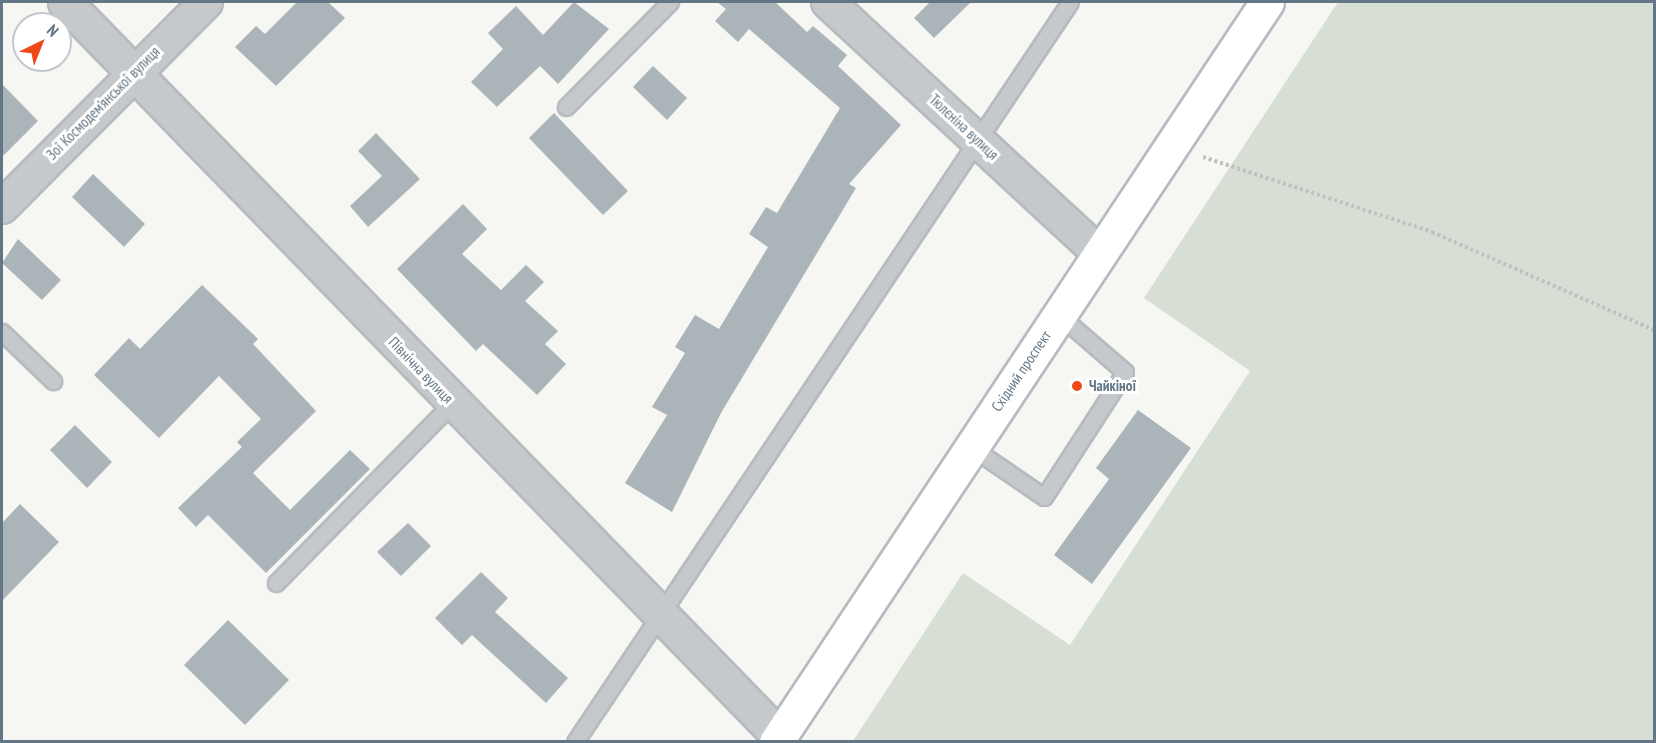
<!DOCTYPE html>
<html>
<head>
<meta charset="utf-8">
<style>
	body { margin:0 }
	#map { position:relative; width:1656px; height:743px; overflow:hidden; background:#f6f6f2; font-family:"PT Sans Narrow",sans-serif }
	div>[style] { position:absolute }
	.green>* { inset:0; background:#d7ded3 }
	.building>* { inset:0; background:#abb4b9 }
	.path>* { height:4px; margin-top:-2px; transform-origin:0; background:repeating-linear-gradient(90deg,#bfc1c3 0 3px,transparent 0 6px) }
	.roads { filter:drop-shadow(2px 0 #b5bbbf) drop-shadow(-2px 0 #b5bbbf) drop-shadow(0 2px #b5bbbf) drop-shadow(0 -2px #b5bbbf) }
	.service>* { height:15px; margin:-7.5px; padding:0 7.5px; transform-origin:7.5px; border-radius:7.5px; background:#c5c9cc }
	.minor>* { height:32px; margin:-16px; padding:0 16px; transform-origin:16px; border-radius:16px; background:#c5c9cc }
	.tertiary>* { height:33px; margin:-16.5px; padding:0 16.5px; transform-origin:16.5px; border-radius:16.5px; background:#c5c9cc }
	.secondary>* { height:33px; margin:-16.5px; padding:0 16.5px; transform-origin:16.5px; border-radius:16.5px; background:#fff }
	.dots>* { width:16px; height:16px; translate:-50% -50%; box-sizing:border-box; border:3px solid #fff; border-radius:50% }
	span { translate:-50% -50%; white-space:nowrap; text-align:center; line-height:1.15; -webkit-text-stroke:6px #fff; paint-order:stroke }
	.street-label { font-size:15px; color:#637685 }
	.poi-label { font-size:15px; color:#637685; font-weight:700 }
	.left { translate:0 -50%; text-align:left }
	.frame { position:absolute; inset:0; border:3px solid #637685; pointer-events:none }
	.north { position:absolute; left:12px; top:12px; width:60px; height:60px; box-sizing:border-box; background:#fff; border:2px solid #c1c8ce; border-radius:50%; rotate:43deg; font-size:16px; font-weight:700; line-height:24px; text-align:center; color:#637685 }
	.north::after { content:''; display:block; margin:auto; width:21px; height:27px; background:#ef4919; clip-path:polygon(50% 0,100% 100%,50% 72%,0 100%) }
</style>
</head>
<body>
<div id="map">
	<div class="green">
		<i style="clip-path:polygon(1338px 2px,1654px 2px,1654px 741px,853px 741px,963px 573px,1070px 645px,1250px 371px,1144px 298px)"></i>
	</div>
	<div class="building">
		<i style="clip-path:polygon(297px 2px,328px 2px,345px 18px,276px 86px,235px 47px,256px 26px,265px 34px)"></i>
		<i style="clip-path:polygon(574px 2px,609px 29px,558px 84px,540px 66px,497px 107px,471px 82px,503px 49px,488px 33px,516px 6px,543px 35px)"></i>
		<i style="clip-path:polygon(717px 2px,775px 2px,807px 32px,813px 26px,847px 55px,838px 66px,901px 125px,849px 184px,856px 188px,721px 413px,672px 512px,625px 483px,667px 415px,652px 407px,685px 353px,675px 347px,695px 315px,719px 329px,768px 247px,749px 234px,766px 207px,777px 213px,840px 108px,749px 29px,738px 42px,715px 21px,726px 9px)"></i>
		<i style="clip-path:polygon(930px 2px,971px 2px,934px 38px,914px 18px)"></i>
		<i style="clip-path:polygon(653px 66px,687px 98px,667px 120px,633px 87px)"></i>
		<i style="clip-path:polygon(2px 84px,38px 121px,2px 157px)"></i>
		<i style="clip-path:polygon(554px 113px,628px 191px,603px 215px,529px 138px)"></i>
		<i style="clip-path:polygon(376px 133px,420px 179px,368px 227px,350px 206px,382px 176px,358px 151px)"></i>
		<i style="clip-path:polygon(93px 174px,145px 224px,124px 247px,72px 197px)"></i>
		<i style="clip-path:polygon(463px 204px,487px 229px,462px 254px,501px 290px,526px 265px,544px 282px,525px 301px,558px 331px,545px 344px,566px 364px,537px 395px,483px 344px,476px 351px,397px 269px)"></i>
		<i style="clip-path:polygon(18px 239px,61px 280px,42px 300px,2px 263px)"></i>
		<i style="clip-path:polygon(202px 285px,258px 339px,253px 344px,316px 411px,253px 473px,290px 510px,350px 450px,370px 469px,266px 573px,208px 515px,196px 527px,178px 508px,242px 447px,237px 442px,261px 419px,219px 376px,159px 438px,94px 375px,129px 338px,140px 349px)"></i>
		<i style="clip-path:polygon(1138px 410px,1191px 448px,1092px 584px,1054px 555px,1109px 479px,1096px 468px)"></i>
		<i style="clip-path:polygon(75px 425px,112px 462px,87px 488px,50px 450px)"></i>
		<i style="clip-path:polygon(20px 504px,59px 542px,2px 601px,2px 523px)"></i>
		<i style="clip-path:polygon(408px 523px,431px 546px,401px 576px,377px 552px)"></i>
		<i style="clip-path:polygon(481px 572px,508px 598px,495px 612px,568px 678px,546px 703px,472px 635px,462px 645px,435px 618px)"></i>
		<i style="clip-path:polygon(228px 620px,289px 680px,245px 725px,184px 665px)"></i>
	</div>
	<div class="path">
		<i style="left:1203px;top:157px;width:241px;rotate:18.1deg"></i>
		<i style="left:1432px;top:232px;width:243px;rotate:23.8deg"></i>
	</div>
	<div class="roads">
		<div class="service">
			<i style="left:566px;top:107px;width:148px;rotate:-45.3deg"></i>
			<i style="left:2px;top:332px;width:71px;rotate:43.9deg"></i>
			<i style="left:971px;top:447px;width:88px;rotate:34.4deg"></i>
			<i style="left:1044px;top:497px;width:149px;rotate:-57.1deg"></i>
			<i style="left:1125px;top:372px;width:87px;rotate:-139.2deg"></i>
			<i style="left:276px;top:583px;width:253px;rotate:-45.6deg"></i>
			<i style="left:575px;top:742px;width:890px;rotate:-56.22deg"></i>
		</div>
		<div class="minor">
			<i style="left:828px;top:2px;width:371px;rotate:42.8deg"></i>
			<i style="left:2px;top:207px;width:289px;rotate:-45.1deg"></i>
		</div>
		<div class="tertiary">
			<i style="left:65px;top:2px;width:1024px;rotate:45.79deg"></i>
		</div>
		<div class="secondary">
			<i style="left:776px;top:742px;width:888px;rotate:-56.44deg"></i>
		</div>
	</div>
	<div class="dots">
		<i style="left:1077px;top:386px;background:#ef4919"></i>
	</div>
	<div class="street-label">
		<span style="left:103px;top:103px;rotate:-45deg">Зої Космодем’янської вулиця</span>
		<span style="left:964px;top:127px;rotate:43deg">Тюлєніна вулиця</span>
		<span style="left:421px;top:370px;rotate:46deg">Північна вулиця</span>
		<span style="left:1021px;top:371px;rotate:-56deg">Східний проспект</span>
	</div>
	<div class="poi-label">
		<span class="left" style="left:1089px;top:386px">Чайкіної</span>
	</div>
	<div class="frame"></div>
	<div class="north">N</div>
</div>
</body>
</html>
